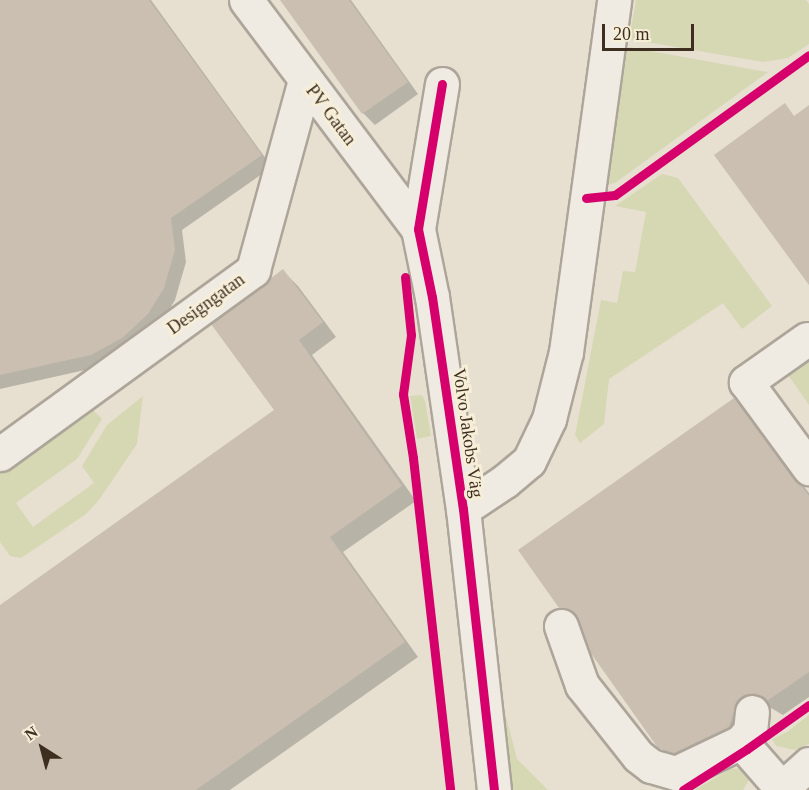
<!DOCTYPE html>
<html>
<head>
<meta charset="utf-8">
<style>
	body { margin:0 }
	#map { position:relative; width:809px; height:790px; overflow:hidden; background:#e7e0d1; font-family:Georgia,serif }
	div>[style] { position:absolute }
	.green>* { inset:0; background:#d6d7b3 }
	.shadow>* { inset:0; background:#0003 }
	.building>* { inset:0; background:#cbbfb2 }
	.roads { filter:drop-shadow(2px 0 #ada599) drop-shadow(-2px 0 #ada599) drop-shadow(0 2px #ada599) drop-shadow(0 -2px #ada599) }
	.minor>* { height:33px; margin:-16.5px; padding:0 16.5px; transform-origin:16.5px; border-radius:16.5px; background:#efebe3 }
	.cycleway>* { height:9px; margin:-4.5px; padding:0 4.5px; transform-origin:4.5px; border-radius:4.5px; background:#d6006c }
	span { translate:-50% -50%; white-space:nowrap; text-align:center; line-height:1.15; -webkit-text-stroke:6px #f7eed8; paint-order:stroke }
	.street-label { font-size:18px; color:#3d2e20 }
	.north { position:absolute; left:12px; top:718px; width:60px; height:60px; -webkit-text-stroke:4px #f7eed8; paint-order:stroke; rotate:324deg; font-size:16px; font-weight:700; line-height:24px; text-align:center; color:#3d2e20 }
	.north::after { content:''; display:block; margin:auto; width:21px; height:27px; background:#3d2e20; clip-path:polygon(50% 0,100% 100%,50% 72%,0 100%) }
	.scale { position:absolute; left:602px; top:24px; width:92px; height:27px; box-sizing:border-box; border:3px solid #3d2e20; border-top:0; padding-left:8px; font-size:18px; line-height:21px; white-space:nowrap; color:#3d2e20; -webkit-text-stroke:4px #f7eed8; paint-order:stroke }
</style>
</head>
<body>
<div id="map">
	<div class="green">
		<i style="clip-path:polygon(636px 0,806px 0,809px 4px,809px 44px,788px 58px,763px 62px,629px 39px)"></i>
		<i style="clip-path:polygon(628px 47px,767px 72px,771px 70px,615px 183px,605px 185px)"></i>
		<i style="clip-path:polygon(662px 174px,678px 178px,772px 306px,742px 329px,723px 303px,609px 379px,604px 424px,580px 443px,575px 435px,601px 300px,617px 303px,623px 271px,635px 272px,646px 212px,615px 206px)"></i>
		<i style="clip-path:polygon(808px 356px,809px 358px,809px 405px,781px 365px)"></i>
		<i style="clip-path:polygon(422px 395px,425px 401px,431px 436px,417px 439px,410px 396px)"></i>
		<i style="clip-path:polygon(143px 396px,137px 444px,99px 500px,86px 514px,39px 546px,21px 558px,10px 556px,0 542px,0 463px,84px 401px,102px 419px,77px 459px,16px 503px,33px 527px,94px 483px,82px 466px,107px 425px)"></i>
		<i style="clip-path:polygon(499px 689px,517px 759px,548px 790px,513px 790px)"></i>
		<i style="clip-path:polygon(809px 715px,809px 744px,795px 750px,776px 746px,772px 739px,787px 732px)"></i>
		<i style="clip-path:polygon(742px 768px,748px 773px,749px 780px,743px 790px,694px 790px,731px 769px)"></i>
	</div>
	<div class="shadow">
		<i style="clip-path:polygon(0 0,151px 0,272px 167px,182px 230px,186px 262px,175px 300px,160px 325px,103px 366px,0 389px)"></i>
		<i style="clip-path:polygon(282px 0,351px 0,418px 94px,375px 125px,363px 113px)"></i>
		<i style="clip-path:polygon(283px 271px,298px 286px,336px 337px,312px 355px,416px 501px,343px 552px,418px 657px,230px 790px,0 790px,0 606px,276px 410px)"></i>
		<i style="clip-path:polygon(734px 400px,749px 415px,809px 493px,809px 697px,783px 715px,771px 708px,759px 710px,744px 742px,676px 763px,661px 748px,580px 624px,560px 607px)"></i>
	</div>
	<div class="building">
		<i style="clip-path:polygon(0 0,149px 0,262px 155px,171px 218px,175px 250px,164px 288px,148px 314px,122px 338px,91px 355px,0 375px)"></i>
		<i style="clip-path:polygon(280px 0,349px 0,408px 82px,362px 114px)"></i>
		<i style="clip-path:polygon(785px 103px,794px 116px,809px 105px,809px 285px,714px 155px)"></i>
		<i style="clip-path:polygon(283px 269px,323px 322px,299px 340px,402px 486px,330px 537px,405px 642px,196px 790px,0 790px,0 605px,274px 410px,211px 324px)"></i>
		<i style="clip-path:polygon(734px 398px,809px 496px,809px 672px,767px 701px,755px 693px,744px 695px,737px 701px,729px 727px,674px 753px,658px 748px,590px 652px,574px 612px,559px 608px,518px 550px)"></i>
	</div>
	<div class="roads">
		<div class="minor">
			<i style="left:246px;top:0;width:286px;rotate:53.1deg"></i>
			<i style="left:442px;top:84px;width:147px;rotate:99.4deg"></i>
			<i style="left:418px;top:229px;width:69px;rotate:78.4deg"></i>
			<i style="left:432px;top:297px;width:214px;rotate:81.7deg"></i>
			<i style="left:463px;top:509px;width:283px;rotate:83.7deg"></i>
			<i style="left:807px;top:339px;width:75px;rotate:144.8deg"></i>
			<i style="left:746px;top:382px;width:107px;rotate:53.8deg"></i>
			<i style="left:0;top:454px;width:313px;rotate:-36deg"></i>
			<i style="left:253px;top:270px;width:197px;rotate:-74.7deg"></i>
			<i style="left:463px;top:509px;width:50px;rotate:-33.7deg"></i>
			<i style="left:505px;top:481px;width:31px;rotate:-40deg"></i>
			<i style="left:529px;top:461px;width:47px;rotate:-64.5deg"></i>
			<i style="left:549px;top:419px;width:69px;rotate:-75.8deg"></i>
			<i style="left:566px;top:352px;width:355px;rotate:-82.2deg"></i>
			<i style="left:561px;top:626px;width:63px;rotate:70.4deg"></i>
			<i style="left:582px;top:685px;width:90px;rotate:51.7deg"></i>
			<i style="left:638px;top:756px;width:16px;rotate:38deg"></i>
			<i style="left:651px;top:766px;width:26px;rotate:16deg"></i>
			<i style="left:676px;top:773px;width:72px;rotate:-25.5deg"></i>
			<i style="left:741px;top:742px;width:62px;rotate:48.9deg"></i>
			<i style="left:741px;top:742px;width:14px;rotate:-51deg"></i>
			<i style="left:750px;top:731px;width:19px;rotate:-84deg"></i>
			<i style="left:780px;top:790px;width:39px;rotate:-42deg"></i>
		</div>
	</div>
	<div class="cycleway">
		<i style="left:442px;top:84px;width:147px;rotate:99.4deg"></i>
		<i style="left:418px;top:229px;width:69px;rotate:78.4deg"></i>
		<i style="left:432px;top:297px;width:214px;rotate:81.7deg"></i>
		<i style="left:463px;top:509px;width:283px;rotate:83.7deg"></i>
		<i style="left:586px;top:198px;width:29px;rotate:-6deg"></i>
		<i style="left:615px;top:195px;width:239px;rotate:-35.8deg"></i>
		<i style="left:405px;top:277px;width:58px;rotate:84.1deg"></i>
		<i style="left:411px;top:335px;width:60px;rotate:97.7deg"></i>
		<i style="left:403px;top:394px;width:65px;rotate:81.1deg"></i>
		<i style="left:413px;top:458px;width:334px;rotate:83.6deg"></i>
		<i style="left:683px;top:790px;width:76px;rotate:-32.6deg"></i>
		<i style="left:747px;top:749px;width:76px;rotate:-35.4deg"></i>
	</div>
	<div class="street-label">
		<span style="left:331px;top:115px;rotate:53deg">PV Gatan</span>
		<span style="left:206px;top:304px;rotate:-36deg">Designgatan</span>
		<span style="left:468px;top:433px;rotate:82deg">Volvo Jakobs Väg</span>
	</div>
	<div class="north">N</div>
	<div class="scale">20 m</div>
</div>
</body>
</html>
